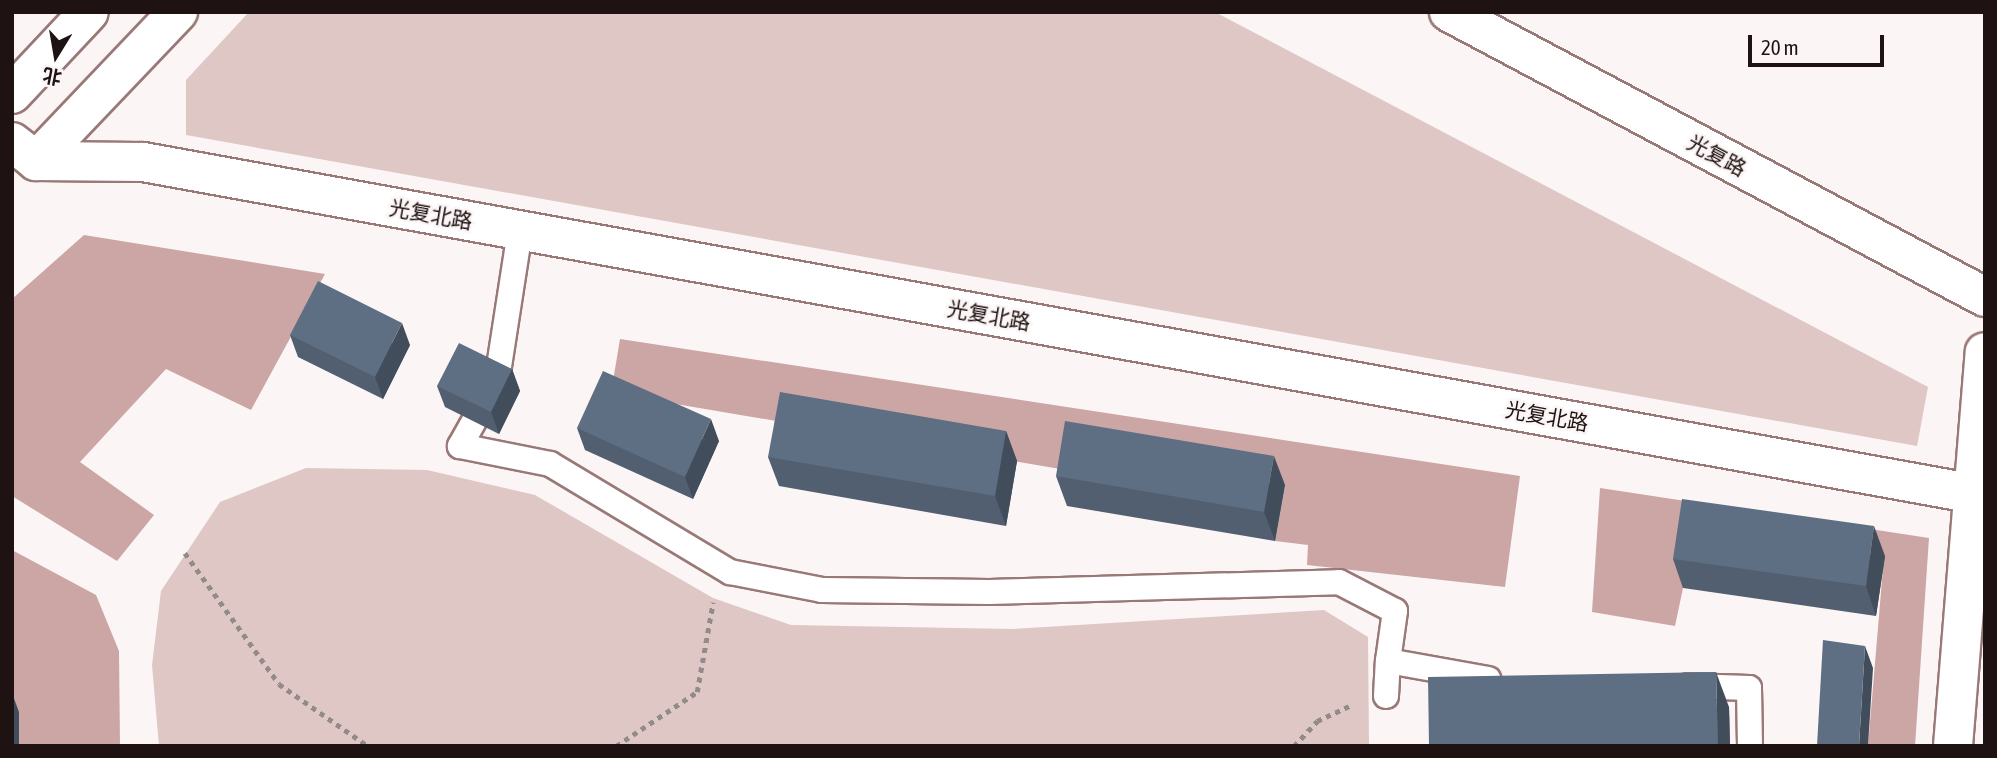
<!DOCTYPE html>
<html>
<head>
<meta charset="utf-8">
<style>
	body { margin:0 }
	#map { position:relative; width:1997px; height:758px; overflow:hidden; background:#fcf5f5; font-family:"Asap Condensed","Noto Sans SC",sans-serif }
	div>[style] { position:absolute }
	.green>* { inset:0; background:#dfc7c5 }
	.forest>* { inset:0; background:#cba6a4 }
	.path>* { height:4.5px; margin-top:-2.25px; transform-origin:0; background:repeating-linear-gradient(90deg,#938a8a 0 5px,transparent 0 10px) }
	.roads { filter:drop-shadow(2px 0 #987977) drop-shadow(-2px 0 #987977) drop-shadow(0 2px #987977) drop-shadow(0 -2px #987977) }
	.lane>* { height:24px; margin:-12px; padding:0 12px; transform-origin:12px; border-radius:12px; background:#fff }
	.street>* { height:38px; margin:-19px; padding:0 19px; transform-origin:19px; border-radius:19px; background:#fff }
	.secondary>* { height:38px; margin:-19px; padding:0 19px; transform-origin:19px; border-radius:19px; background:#fff }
	.wall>* { inset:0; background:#515f71 }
	.shaded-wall>* { inset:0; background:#424d5c }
	.building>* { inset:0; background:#5e6e83 }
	span { translate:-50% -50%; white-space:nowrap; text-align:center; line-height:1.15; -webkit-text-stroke:5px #fcf5f5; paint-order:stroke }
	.street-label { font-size:21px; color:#1e1312 }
	.frame { position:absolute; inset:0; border:14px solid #1e1312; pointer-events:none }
	.north { position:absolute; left:21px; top:21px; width:70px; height:70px; -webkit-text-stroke:5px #fcf5f5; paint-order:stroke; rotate:191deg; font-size:19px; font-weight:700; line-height:28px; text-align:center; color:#1e1312 }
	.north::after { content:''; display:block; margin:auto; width:24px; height:32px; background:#1e1312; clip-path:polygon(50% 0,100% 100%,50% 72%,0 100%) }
	.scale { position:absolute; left:1748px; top:35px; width:136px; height:32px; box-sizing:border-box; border:4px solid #1e1312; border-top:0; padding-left:9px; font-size:21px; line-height:24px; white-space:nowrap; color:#1e1312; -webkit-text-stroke:5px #fcf5f5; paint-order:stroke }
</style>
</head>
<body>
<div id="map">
	<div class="green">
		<i style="clip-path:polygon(249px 12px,1215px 12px,1928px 387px,1917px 446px,186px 135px,186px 80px)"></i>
		<i style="clip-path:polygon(306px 468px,427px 470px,535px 495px,713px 598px,791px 625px,1013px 629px,1324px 610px,1368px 637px,1369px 746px,159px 746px,152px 665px,161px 591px,220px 502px)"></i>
	</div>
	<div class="forest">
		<i style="clip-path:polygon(84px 235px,325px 274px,251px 410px,166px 369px,80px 462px,154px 515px,117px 561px,12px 496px,12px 299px)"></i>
		<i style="clip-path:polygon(620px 339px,1520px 476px,1505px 587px,1307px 565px,1308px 545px,1275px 541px,1285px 486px,1072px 471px,611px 393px)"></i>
		<i style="clip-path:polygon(1600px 488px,1929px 538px,1915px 746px,1868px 746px,1884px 556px,1683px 588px,1675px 626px,1592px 612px)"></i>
		<i style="clip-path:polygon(12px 550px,96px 595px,119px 651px,120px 746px,19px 746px,19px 712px,12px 708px)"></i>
	</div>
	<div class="path">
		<i style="left:185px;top:553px;width:161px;rotate:54.3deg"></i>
		<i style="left:279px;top:684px;width:108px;rotate:34.9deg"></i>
		<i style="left:616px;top:746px;width:97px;rotate:-33.7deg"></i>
		<i style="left:697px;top:692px;width:91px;rotate:-79.9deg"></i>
		<i style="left:1294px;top:746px;width:34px;rotate:-47deg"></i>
		<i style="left:1317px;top:721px;width:38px;rotate:-25deg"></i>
	</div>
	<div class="roads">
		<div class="lane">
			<i style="left:520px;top:231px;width:151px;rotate:98.8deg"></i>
			<i style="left:497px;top:380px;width:76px;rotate:119.3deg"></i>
			<i style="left:460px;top:446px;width:92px;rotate:11.3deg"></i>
			<i style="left:550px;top:464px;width:210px;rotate:31deg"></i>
			<i style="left:730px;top:572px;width:94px;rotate:11.1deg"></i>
			<i style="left:822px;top:590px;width:167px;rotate:0.7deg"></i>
			<i style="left:989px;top:592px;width:350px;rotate:-1.6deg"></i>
			<i style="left:1339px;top:582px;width:63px;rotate:27.4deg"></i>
			<i style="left:1395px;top:611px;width:50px;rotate:98deg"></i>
			<i style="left:1688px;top:686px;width:61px;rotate:1.9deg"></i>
			<i style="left:1749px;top:688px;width:58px;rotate:89deg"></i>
			<i style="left:1386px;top:696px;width:35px;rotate:-87deg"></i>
			<i style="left:1388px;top:661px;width:102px;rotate:10.2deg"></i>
		</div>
		<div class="street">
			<i style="left:12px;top:142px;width:31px;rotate:38deg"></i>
			<i style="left:36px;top:161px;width:107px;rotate:0.5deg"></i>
			<i style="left:143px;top:162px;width:1857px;rotate:10.27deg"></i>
			<i style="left:1953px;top:746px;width:395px;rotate:-85.4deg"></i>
		</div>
		<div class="secondary">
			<i style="left:1449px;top:12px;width:607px;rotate:28deg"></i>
			<i style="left:12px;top:94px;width:112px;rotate:-46.8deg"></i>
			<i style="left:36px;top:161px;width:206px;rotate:-46.4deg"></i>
		</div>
	</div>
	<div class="wall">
		<i style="clip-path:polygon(290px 335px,410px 345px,383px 399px,298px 357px)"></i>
		<i style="clip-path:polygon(512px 369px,520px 391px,499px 434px,445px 407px,437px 386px)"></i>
		<i style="clip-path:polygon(577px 428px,719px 441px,693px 499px,585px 450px)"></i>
		<i style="clip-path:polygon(1006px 431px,1017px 461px,1006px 526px,779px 486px,768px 457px)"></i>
		<i style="clip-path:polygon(1056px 476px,1285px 485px,1275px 541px,1067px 506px)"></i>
		<i style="clip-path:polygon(1885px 556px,1876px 616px,1683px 588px,1673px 559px)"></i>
		<i style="clip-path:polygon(1729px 707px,1730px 746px,1429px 746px)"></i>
	</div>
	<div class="shaded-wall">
		<i style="clip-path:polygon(402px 323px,410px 345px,383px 399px,375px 377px)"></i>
		<i style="clip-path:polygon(512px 369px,520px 391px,499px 434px,491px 412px)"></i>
		<i style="clip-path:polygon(711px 419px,719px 441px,693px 499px,685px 477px)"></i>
		<i style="clip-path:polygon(1006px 431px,1017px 461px,1006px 526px,995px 496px)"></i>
		<i style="clip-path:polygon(1274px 456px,1285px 485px,1275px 541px,1264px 512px)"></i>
		<i style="clip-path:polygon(1874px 526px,1885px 556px,1876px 616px,1866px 586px)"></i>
		<i style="clip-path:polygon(1865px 646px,1873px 668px,1868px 746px,1859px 746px)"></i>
		<i style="clip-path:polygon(1716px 672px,1729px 707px,1730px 746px,1718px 746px)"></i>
		<i style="clip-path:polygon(12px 693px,19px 712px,19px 746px,12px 746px)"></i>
	</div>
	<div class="building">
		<i style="clip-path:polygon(318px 281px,402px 323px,375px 377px,290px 335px)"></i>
		<i style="clip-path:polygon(459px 343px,512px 369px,491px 412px,437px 386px)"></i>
		<i style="clip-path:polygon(603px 371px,711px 419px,685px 477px,577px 428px)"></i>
		<i style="clip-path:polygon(780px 392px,1006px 431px,995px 496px,768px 457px)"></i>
		<i style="clip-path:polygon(1065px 421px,1274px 456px,1264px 512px,1056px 476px)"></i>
		<i style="clip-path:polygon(1682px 499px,1874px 526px,1866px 586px,1673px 559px)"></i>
		<i style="clip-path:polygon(1823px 640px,1865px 646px,1859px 746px,1817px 746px)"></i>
		<i style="clip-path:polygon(1716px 672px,1718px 745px,1521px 746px,1521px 744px,1429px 746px,1428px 677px)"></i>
	</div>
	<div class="street-label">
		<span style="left:1717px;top:155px;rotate:28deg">光复路</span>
		<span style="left:431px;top:214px;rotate:10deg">光复北路</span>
		<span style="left:989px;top:315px;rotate:10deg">光复北路</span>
		<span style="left:1547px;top:416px;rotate:10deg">光复北路</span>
	</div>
	<div class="frame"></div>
	<div class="north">北</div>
	<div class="scale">20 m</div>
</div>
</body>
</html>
